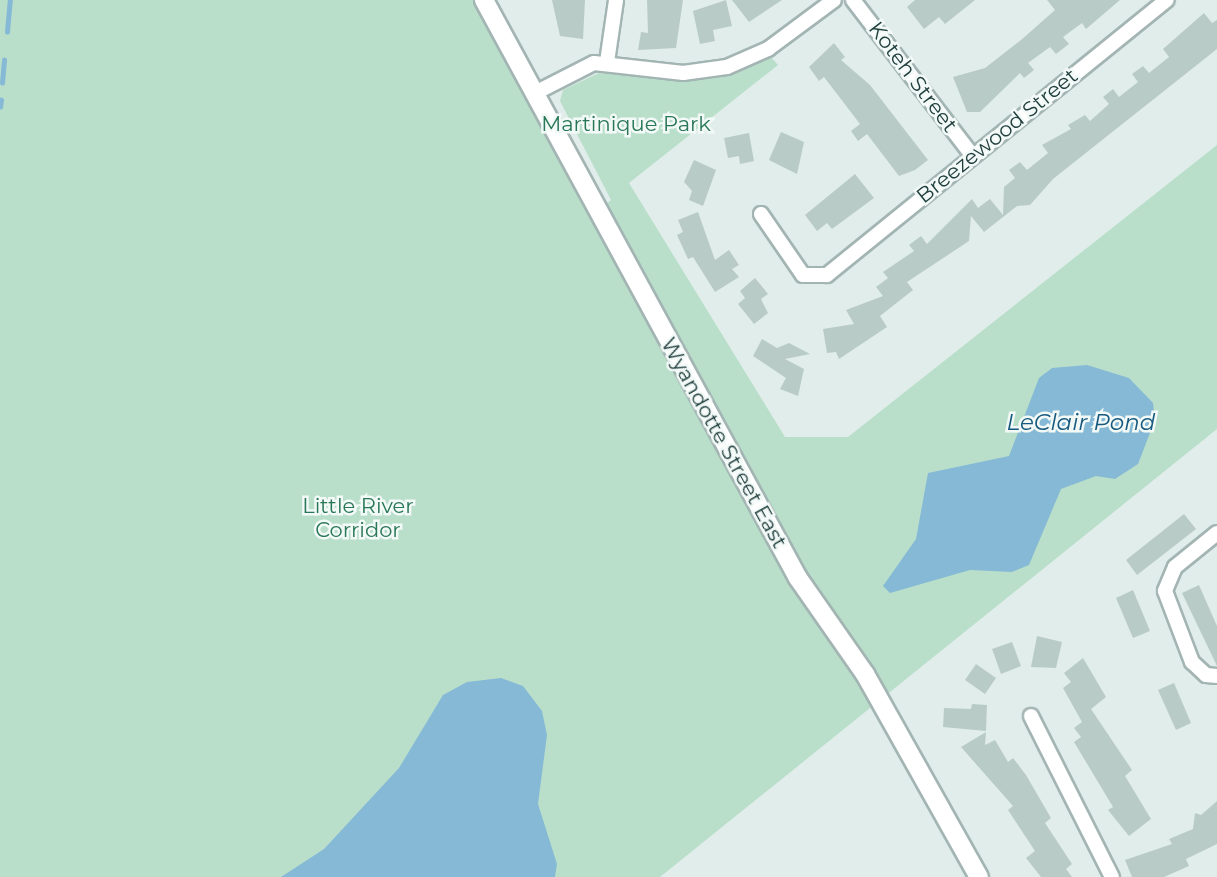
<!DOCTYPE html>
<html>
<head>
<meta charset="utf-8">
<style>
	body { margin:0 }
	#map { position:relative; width:1217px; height:877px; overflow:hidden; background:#e1edea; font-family:Montserrat,sans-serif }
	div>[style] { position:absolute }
	.green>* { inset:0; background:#b9dfcb }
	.water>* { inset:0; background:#86b9d5 }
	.stream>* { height:4.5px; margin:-2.25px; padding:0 2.25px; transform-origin:2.25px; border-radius:2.25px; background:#86b9d5 }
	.building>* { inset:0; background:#b9cbc7 }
	.roads { filter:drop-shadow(2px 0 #a3b5b3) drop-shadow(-2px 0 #a3b5b3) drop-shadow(0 2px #a3b5b3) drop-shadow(0 -2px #a3b5b3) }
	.minor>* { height:14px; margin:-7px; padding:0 7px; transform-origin:7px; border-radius:7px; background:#fff }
	.tertiary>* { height:18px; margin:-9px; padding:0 9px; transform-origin:9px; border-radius:9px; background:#fff }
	span { translate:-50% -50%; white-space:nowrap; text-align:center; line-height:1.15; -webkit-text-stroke:5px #f2f9f7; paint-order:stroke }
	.street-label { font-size:21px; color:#203f3d }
	.park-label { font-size:21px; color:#287857 }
	.water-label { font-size:23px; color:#17597f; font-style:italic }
</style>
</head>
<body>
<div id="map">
	<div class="green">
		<i style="clip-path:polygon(0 0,484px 0,599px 210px,611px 200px,560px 101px,563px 90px,599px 73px,691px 80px,722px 76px,771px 57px,778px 65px,629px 183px,785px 437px,848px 437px,1217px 145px,1217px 429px,660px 877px,0 877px)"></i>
	</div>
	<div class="water">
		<i style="clip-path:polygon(1087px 365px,1129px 378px,1153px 403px,1155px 420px,1138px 464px,1115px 479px,1096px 476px,1061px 489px,1029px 565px,1012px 572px,970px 570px,890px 593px,883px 586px,916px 539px,928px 473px,1009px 456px,1039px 378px,1052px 368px)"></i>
		<i style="clip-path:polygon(501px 678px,523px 686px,542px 711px,547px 735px,538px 804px,557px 864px,555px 877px,281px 877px,324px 849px,399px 768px,443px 695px,467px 682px)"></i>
	</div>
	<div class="stream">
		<i style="left:7px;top:32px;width:32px;rotate:-85deg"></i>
		<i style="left:2px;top:83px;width:23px;rotate:-85deg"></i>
		<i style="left:0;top:107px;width:7px;rotate:-82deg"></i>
	</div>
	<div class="building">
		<i style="clip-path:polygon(552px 0,585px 0,583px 39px,560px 36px)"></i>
		<i style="clip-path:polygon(647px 0,683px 0,676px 48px,638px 50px,641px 32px,648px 33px)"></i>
		<i style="clip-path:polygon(726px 0,732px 26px,713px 30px,715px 41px,700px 44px,693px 11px)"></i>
		<i style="clip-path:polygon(732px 0,782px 0,749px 22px)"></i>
		<i style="clip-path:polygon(915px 0,975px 0,945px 24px,939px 17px,924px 29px,907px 7px)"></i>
		<i style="clip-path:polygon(1047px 0,1120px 0,1086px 29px,1082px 23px,1063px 37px,1069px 44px,1056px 54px,1050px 47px,1028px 63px,1034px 70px,1024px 78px,1020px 73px,980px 112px,967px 112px,953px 77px,985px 68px,1021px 40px,1055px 10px)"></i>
		<i style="clip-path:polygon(1204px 13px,1212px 23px,1217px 20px,1217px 49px,1053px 179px,1030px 205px,1017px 206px,984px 232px,971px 216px,969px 241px,907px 282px,913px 290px,880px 316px,887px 327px,839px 359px,836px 352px,827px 353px,823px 329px,854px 324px,846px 310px,883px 296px,876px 287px,888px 278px,883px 272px,914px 251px,909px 245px,921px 236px,927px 244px,972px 199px,978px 208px,990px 199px,1003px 215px,1004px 187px,1015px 178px,1009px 170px,1020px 162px,1027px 170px,1048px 153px,1042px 145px,1071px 129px,1068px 125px,1085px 115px,1090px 121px,1109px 104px,1103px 97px,1113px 89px,1119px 97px,1138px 82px,1132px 74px,1143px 66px,1149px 73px,1169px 57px,1163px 49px)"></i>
		<i style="clip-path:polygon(834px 43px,845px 57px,841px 60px,870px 85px,928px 160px,915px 170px,899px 176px,867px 134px,858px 141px,851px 131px,860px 124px,824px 77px,819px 81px,809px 67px)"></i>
		<i style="clip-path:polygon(781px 132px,804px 142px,797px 174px,769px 160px)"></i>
		<i style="clip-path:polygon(749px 133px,754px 161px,740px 164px,739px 156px,728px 158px,724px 138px)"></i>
		<i style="clip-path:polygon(694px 160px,716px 170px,703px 206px,689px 200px,692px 191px,684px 182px)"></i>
		<i style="clip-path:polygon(855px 174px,874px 198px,832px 229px,827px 223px,817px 231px,805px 215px)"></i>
		<i style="clip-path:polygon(698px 212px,715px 260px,729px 250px,739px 265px,732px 269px,739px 277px,715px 292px,693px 257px,688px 259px,677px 235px,683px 232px,678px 220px)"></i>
		<i style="clip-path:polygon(755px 278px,768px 294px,761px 299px,768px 313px,754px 324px,738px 304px,745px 298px,740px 291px)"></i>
		<i style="clip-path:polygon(762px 339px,777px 348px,789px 343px,810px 354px,785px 359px,804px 369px,798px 396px,780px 389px,786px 378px,753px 356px)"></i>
		<i style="clip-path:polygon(1184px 514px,1196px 529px,1137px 575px,1126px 560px)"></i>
		<i style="clip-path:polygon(1199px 585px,1217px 626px,1217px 666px,1182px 593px)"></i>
		<i style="clip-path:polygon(1133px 590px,1150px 631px,1133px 638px,1116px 598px)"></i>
		<i style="clip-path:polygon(1037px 636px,1062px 642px,1056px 668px,1031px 667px)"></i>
		<i style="clip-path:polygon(1012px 642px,1021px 666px,1001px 674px,992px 649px)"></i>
		<i style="clip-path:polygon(1083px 658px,1106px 697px,1091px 709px,1132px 770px,1125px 776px,1151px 819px,1129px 836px,1108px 810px,1113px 807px,1074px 742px,1081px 737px,1074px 728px,1082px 722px,1063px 688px,1071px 682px,1064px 673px)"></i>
		<i style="clip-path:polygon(976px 664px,996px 678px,985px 694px,965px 680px)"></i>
		<i style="clip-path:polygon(1174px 683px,1191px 723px,1176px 730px,1158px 690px)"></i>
		<i style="clip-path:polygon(972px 704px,987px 705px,986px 731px,943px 727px,944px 708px,971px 709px)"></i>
		<i style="clip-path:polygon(986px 732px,985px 745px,995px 740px,1008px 762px,1013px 758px,1026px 775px,1051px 818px,1045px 823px,1072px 864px,1066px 869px,1072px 877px,1041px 877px,1026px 858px,1035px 851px,1008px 810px,1013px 806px,961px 747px)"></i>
		<i style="clip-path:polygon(1217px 801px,1217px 844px,1186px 859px,1189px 866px,1164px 877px,1132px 877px,1125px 860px,1172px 844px,1169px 839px,1193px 829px,1195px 813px,1201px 815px)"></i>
	</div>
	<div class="roads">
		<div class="minor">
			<i style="left:853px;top:0;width:195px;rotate:52.5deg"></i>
			<i style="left:607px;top:62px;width:63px;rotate:-81.7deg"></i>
			<i style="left:535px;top:93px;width:66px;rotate:-27deg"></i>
			<i style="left:594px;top:63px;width:90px;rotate:6.4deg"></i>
			<i style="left:683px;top:73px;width:44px;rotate:-7.8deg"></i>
			<i style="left:727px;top:67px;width:45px;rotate:-23.7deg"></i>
			<i style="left:768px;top:49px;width:82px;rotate:-36.6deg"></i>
			<i style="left:761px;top:214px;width:74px;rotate:55.5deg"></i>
			<i style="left:803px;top:275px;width:24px"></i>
			<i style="left:827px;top:275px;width:437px;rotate:-39deg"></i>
			<i style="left:1217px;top:533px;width:54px;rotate:141deg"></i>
			<i style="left:1175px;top:567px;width:26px;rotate:113deg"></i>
			<i style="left:1165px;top:591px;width:76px;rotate:69.2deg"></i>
			<i style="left:1192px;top:662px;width:19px;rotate:43deg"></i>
			<i style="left:1206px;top:675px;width:11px;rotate:5deg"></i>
			<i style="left:1031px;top:716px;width:180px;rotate:63.3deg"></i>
		</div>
		<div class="tertiary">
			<i style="left:484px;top:0;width:658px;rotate:61.49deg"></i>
			<i style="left:798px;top:578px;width:117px;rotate:55.1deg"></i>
			<i style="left:865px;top:674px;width:233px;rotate:60.7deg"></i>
		</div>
	</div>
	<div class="street-label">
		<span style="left:913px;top:77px;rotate:53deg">Koteh Street</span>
		<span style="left:997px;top:136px;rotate:-39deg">Breezewood Street</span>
		<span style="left:724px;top:443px;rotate:61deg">Wyandotte Street East</span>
	</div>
	<div class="park-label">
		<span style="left:626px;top:124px">Martinique Park</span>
		<span style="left:358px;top:518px">Little River<br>Corridor</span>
	</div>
	<div class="water-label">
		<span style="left:1081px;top:422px">LeClair Pond</span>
	</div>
</div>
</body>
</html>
